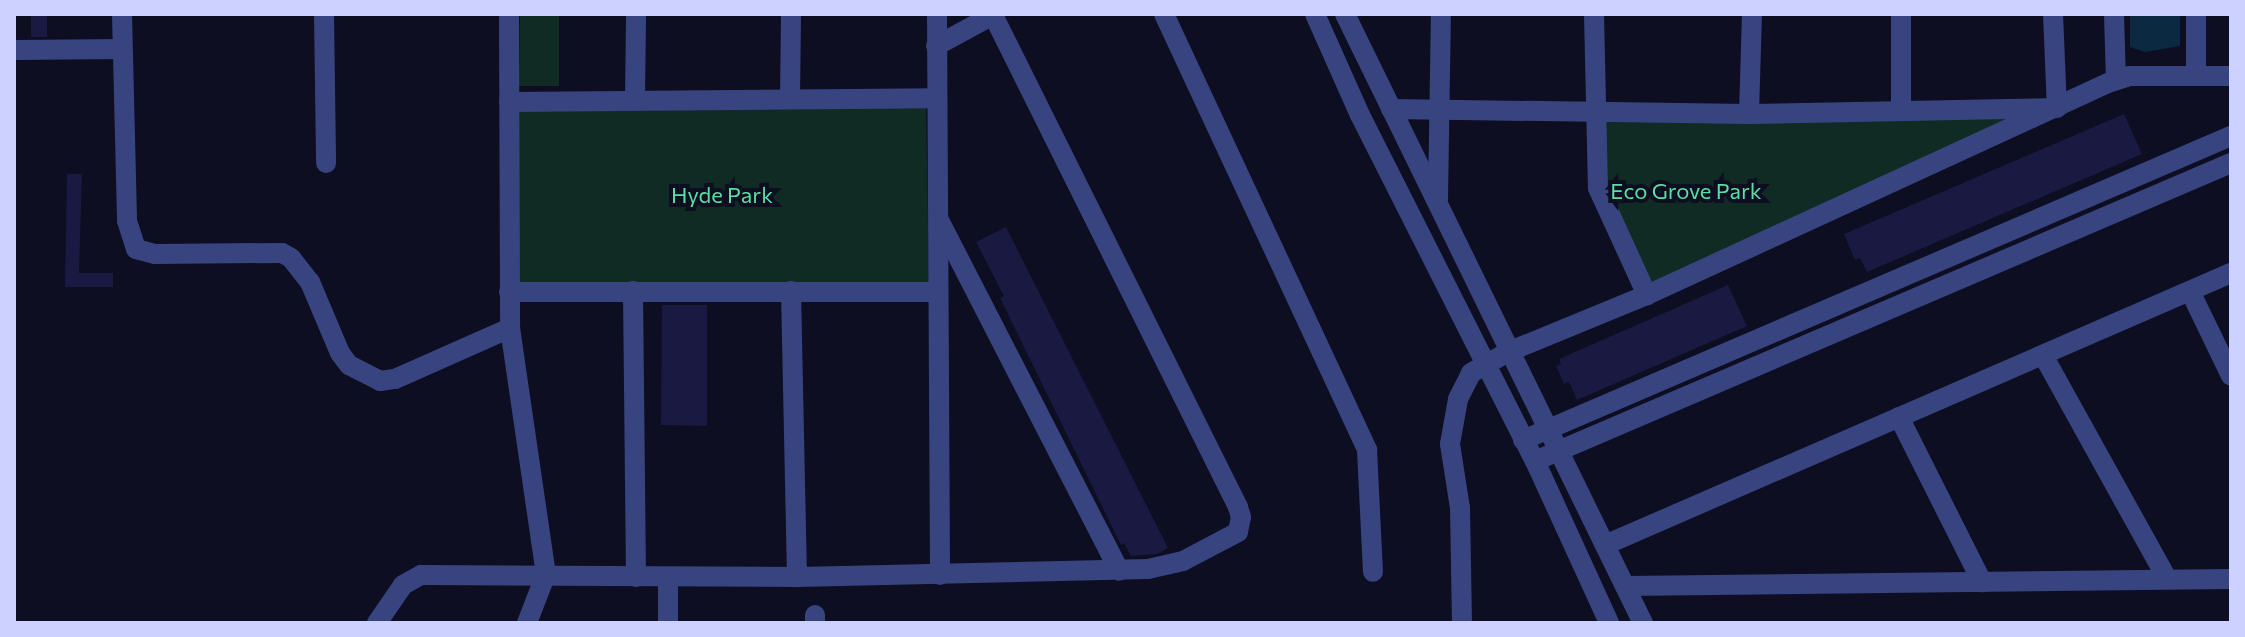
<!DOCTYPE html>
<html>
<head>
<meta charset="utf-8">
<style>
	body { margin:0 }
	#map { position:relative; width:2245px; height:637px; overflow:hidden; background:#0d0e21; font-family:Commissioner,sans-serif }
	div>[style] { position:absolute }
	.green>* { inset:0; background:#102b24 }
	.water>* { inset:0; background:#0b2a42 }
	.building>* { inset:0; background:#191942 }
	.minor>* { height:20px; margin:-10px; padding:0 10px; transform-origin:10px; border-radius:10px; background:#384480 }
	span { translate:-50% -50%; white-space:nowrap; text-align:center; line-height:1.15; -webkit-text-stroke:8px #0d0e21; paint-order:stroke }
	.park-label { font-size:22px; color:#59dfa2 }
	.frame { position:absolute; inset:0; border:16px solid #cdd1ff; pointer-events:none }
</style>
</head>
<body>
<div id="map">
	<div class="green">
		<i style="clip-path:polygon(520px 14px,559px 14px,559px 86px,519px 86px)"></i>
		<i style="clip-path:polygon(926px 104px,929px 285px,514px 284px,515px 108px)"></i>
		<i style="clip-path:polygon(2032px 113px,1648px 289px,1603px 184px,1602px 121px)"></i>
	</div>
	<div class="water">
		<i style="clip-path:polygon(2130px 14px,2180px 14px,2180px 46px,2145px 52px,2130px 47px)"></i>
	</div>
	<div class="building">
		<i style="clip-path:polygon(31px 14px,47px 14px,47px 37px,31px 37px)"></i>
		<i style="clip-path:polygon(2124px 114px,2142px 154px,1867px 272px,1860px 258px,1855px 260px,1844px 234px)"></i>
		<i style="clip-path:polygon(67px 174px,82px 174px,79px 273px,113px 273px,113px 287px,65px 287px)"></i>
		<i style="clip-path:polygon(1006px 227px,1168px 548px,1157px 554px,1131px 556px,1124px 543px,1121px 545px,1000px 298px,1004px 296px,976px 242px)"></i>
		<i style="clip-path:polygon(1728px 285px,1747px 326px,1577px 400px,1569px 382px,1564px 384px,1556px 366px,1561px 364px,1559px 359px)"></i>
		<i style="clip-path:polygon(662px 305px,707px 305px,707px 426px,661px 425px)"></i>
	</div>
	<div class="minor">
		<i style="left:122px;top:14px;width:207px;rotate:88.6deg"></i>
		<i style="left:127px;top:221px;width:29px;rotate:72deg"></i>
		<i style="left:136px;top:249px;width:20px;rotate:15deg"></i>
		<i style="left:155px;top:254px;width:127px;rotate:-0.5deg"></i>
		<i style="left:282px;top:253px;width:10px;rotate:29deg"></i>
		<i style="left:291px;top:258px;width:31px;rotate:52deg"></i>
		<i style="left:310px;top:282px;width:77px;rotate:67.1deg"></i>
		<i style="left:340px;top:353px;width:15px;rotate:53deg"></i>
		<i style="left:349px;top:365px;width:35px;rotate:27deg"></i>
		<i style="left:380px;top:381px;width:15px;rotate:-8deg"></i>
		<i style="left:395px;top:379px;width:126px;rotate:-23.9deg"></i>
		<i style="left:324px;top:14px;width:149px;rotate:89.2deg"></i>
		<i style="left:509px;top:14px;width:314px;rotate:89.8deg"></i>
		<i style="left:510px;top:328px;width:249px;rotate:81.7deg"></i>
		<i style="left:546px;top:574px;width:53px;rotate:111.2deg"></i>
		<i style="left:937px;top:14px;width:561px;rotate:89.69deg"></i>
		<i style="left:1164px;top:14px;width:481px;rotate:65deg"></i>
		<i style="left:1367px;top:450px;width:122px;rotate:87.2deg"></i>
		<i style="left:1315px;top:14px;width:111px;rotate:66deg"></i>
		<i style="left:1360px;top:115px;width:388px;rotate:63.2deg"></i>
		<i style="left:1535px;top:461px;width:178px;rotate:65.4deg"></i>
		<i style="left:1345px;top:14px;width:678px;rotate:63.93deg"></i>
		<i style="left:1594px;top:14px;width:174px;rotate:88.7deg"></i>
		<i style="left:1598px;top:188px;width:118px;rotate:65.4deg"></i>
		<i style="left:1901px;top:14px;width:97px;rotate:90deg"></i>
		<i style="left:2053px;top:14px;width:94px;rotate:87.6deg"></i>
		<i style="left:2114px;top:14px;width:66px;rotate:88.3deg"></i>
		<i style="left:936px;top:46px;width:67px;rotate:-28.5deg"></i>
		<i style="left:14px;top:50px;width:108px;rotate:-0.5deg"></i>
		<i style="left:2196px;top:76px;width:62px;rotate:-90deg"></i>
		<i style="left:790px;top:98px;width:84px;rotate:-89.3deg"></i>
		<i style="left:635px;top:99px;width:85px;rotate:-89.3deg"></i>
		<i style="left:509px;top:102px;width:428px;rotate:-0.5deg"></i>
		<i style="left:1391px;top:109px;width:358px;rotate:0.8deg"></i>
		<i style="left:1749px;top:114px;width:300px;rotate:-1.1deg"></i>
		<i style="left:1749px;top:114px;width:100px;rotate:-88.3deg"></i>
		<i style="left:1438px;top:199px;width:185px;rotate:-89.1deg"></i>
		<i style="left:940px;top:222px;width:392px;rotate:62.8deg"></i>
		<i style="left:633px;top:291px;width:286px;rotate:89.4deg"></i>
		<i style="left:791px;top:291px;width:286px;rotate:88.8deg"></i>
		<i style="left:2190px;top:291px;width:94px;rotate:64.2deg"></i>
		<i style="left:509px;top:292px;width:429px"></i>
		<i style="left:2043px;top:355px;width:256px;rotate:61deg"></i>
		<i style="left:1899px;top:417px;width:185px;rotate:63.3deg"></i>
		<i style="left:1523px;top:440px;width:771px;rotate:-23.24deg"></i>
		<i style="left:1535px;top:461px;width:757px;rotate:-23.18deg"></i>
		<i style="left:1605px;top:545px;width:683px;rotate:-23.49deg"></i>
		<i style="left:668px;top:577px;width:46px;rotate:90deg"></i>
		<i style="left:1625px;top:586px;width:606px;rotate:-0.66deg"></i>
		<i style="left:815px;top:615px;width:8px;rotate:90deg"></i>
		<i style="left:377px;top:623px;width:46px;rotate:-55.6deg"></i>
		<i style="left:403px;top:585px;width:21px;rotate:-29deg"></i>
		<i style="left:421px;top:575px;width:376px;rotate:0.3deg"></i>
		<i style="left:797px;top:577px;width:351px;rotate:-1.3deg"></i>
		<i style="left:1148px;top:569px;width:36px;rotate:-13deg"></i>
		<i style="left:1183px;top:561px;width:62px;rotate:-27.8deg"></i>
		<i style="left:1238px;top:532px;width:15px;rotate:-79deg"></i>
		<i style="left:1241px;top:517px;width:10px;rotate:-107deg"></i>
		<i style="left:1238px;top:507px;width:550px;rotate:-116.47deg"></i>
		<i style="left:1462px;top:623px;width:115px;rotate:-91deg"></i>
		<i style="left:1460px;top:508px;width:65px;rotate:-98.9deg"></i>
		<i style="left:1450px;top:444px;width:46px;rotate:-79.9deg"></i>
		<i style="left:1458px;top:399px;width:29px;rotate:-63deg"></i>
		<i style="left:1471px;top:373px;width:43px;rotate:-29.6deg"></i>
		<i style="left:1508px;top:352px;width:150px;rotate:-22.3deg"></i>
		<i style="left:1647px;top:295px;width:507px;rotate:-24.7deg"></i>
		<i style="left:2108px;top:83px;width:22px;rotate:-18deg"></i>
		<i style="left:2129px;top:76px;width:102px"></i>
	</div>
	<div class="park-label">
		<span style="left:1686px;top:191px">Eco Grove Park</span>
		<span style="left:722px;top:195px">Hyde Park</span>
	</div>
	<div class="frame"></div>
</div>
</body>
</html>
